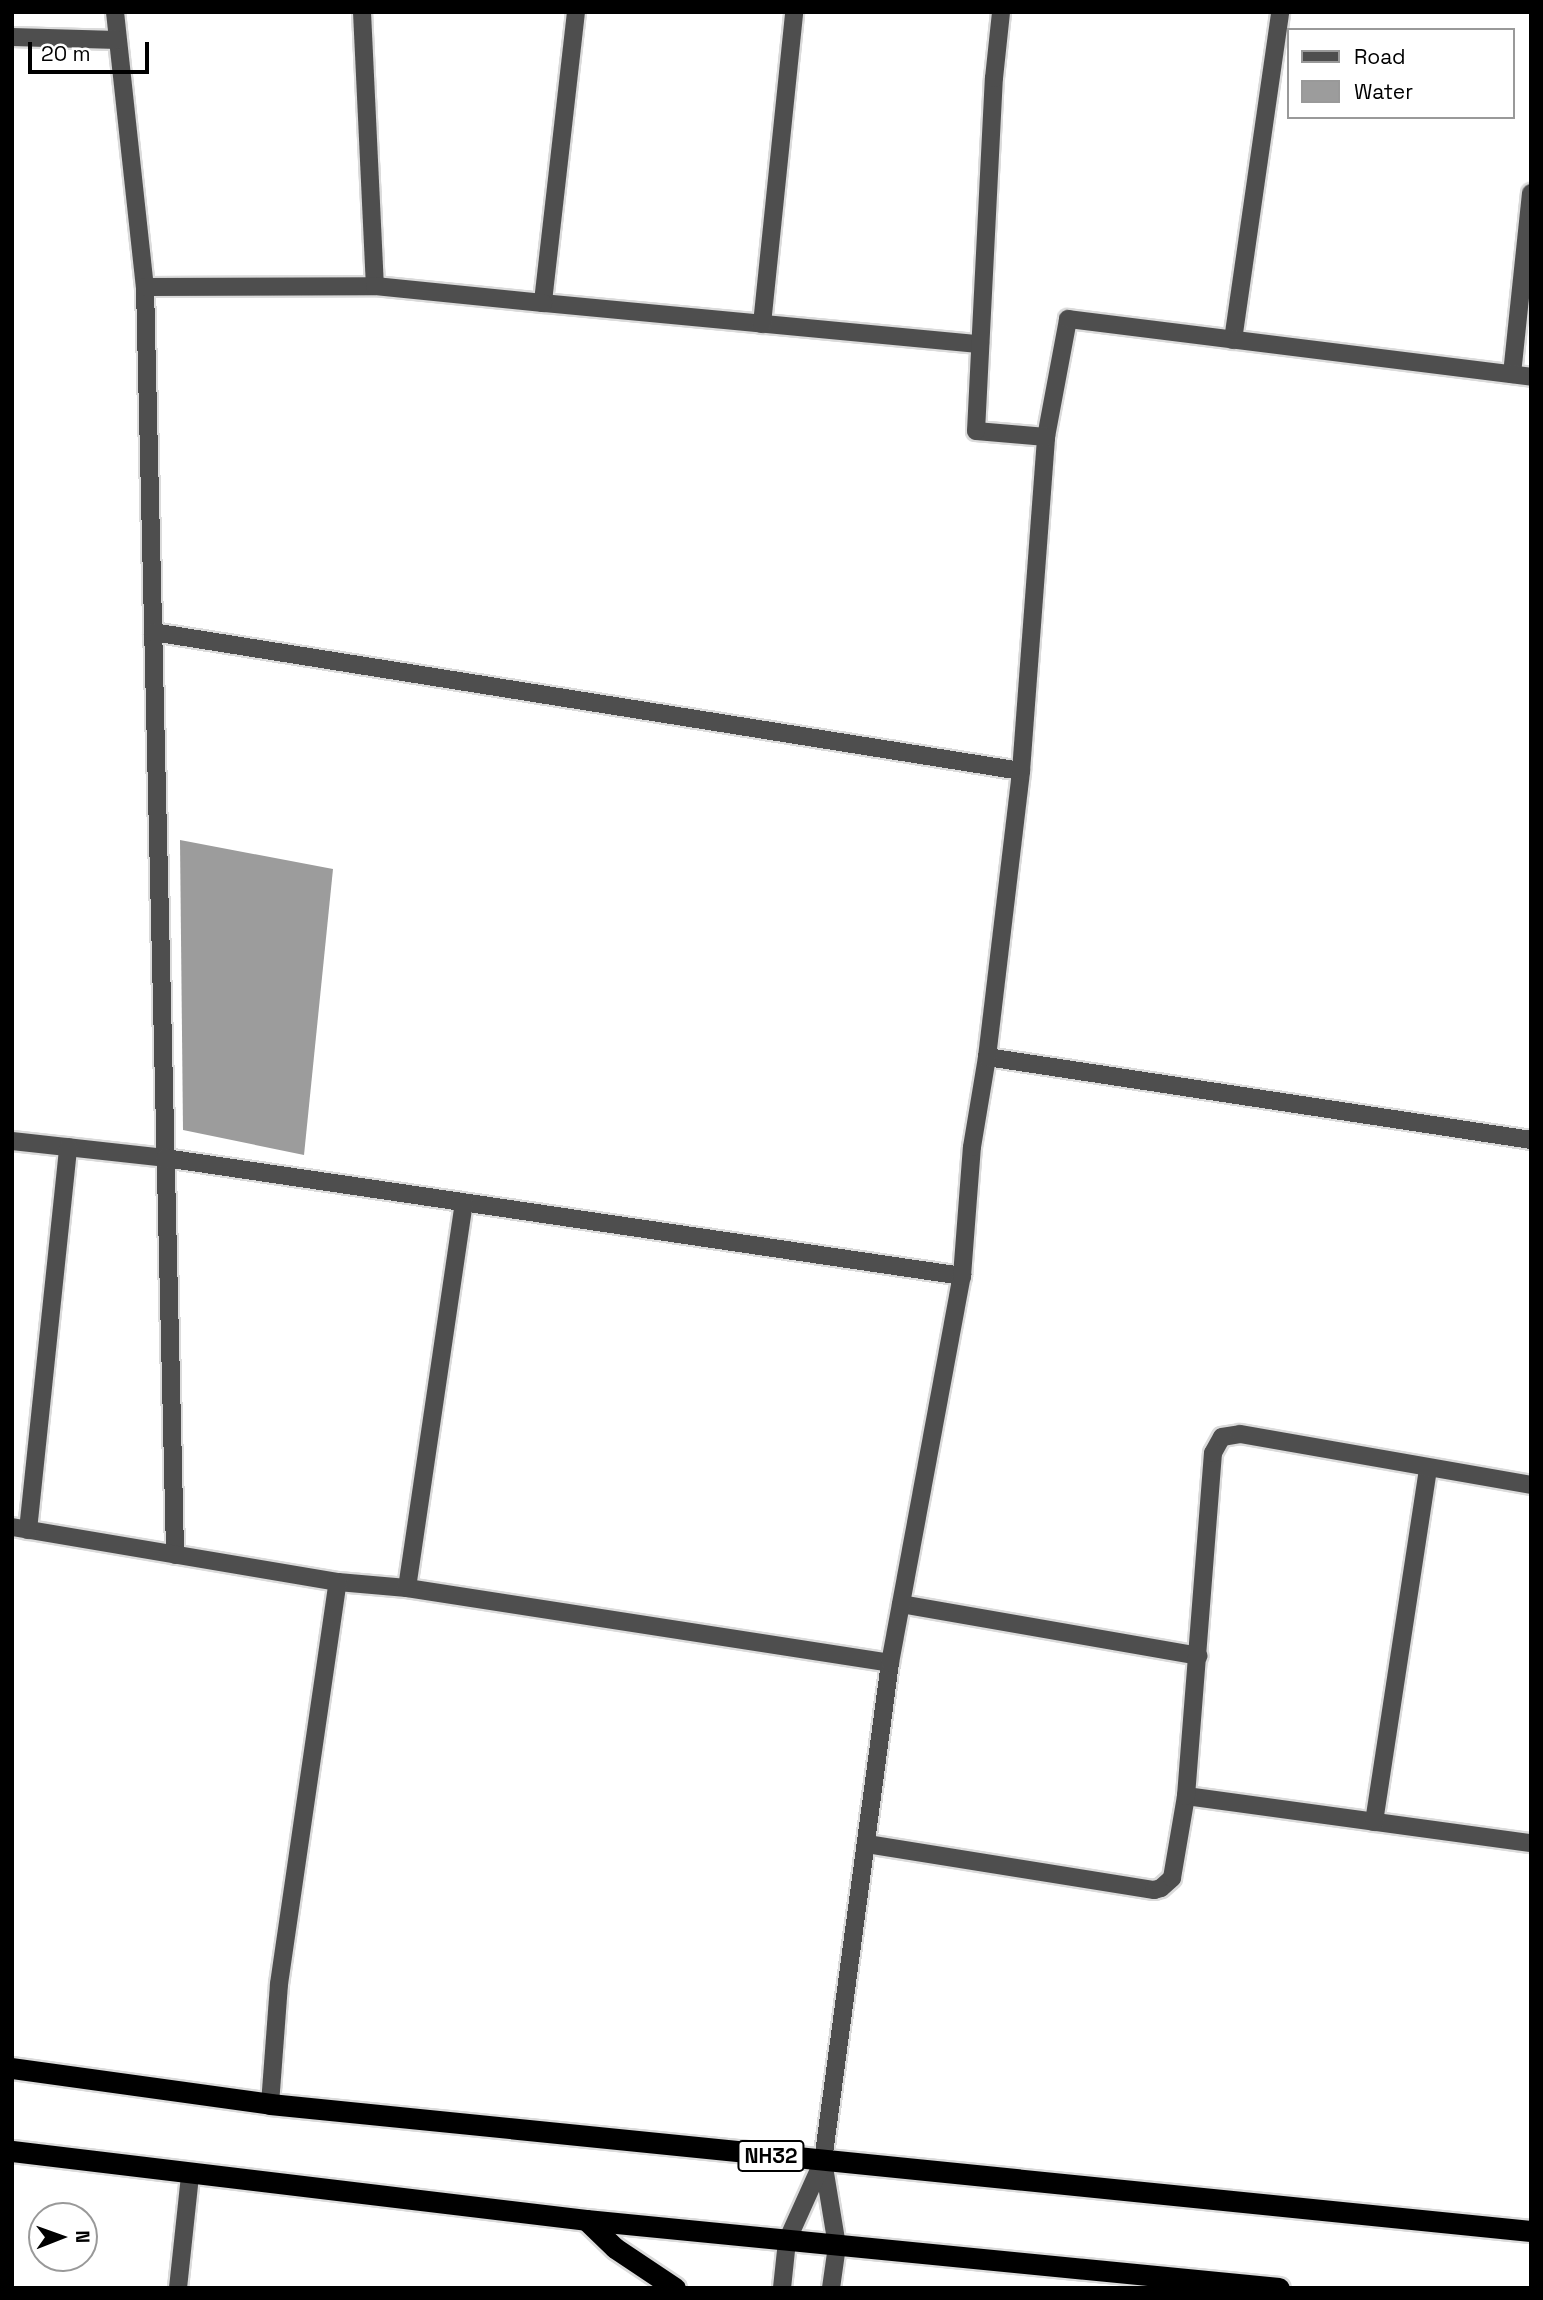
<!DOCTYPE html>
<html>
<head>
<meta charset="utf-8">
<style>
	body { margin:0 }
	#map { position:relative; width:1543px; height:2300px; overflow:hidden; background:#fff; font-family:"Space Grotesk",sans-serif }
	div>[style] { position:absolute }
	.water>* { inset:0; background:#9c9c9c }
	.roads { filter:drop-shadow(2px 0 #dbdbdb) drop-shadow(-2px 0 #dbdbdb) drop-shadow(0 2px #dbdbdb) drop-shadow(0 -2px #dbdbdb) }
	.minor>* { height:18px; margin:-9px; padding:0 9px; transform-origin:9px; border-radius:9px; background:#4e4e4e }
	.highway>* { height:21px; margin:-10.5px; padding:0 10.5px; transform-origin:10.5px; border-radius:10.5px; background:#000 }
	span { translate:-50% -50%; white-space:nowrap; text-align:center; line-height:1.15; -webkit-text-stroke:6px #fff; paint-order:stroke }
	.shield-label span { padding:2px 5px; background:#fff; border:2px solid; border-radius:5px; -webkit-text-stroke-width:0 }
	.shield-label { font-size:21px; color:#000; font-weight:700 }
	.frame { position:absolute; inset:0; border:14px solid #000; pointer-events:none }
	.legend { position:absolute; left:1287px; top:28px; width:228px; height:91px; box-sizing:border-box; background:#fff; border:2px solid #999; margin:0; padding:9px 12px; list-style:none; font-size:21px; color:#000 }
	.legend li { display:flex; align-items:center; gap:14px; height:35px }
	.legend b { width:35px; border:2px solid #999 }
	.north { position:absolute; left:28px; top:2202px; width:70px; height:70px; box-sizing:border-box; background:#fff; border:2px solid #999; border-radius:50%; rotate:89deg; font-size:19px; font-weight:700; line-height:28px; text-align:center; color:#000 }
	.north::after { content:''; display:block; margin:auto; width:24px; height:32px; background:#000; clip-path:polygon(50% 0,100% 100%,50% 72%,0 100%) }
	.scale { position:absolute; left:28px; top:42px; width:121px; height:32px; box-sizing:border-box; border:4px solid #000; border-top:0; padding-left:9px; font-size:21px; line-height:24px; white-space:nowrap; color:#000; -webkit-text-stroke:5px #fff; paint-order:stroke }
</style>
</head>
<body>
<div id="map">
	<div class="water">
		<i style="clip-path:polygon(180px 840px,333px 869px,304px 1155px,183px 1130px)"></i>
	</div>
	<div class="roads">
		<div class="minor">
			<i style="left:115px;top:12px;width:277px;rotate:83.8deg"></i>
			<i style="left:145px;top:287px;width:1268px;rotate:88.64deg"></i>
			<i style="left:362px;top:12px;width:274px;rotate:87.3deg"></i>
			<i style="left:576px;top:12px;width:293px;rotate:96.5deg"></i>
			<i style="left:543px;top:303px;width:439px;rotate:5.4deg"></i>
			<i style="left:12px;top:37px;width:105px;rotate:1.6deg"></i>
			<i style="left:145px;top:287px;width:230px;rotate:-0.2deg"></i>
			<i style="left:375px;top:286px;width:169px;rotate:5.8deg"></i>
			<i style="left:762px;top:324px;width:314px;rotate:-84.1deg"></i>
			<i style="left:1233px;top:340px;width:331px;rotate:-81.8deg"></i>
			<i style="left:1512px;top:374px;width:182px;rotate:-84deg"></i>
			<i style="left:1046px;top:437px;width:120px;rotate:-79.4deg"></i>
			<i style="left:1068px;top:319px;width:467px;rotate:7.1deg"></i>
			<i style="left:153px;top:632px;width:879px;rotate:9.1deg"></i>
			<i style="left:987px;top:1057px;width:550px;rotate:8.67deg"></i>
			<i style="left:12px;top:1141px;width:154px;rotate:6.3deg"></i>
			<i style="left:165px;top:1158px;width:806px;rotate:8.42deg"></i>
			<i style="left:12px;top:1527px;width:331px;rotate:9.6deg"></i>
			<i style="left:338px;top:1582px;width:69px;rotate:5deg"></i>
			<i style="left:407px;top:1588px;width:489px;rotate:8.8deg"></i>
			<i style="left:28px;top:1530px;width:385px;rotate:-84deg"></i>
			<i style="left:407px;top:1588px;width:389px;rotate:-81.6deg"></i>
			<i style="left:901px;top:1604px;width:302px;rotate:9.9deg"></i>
			<i style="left:1186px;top:1796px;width:348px;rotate:7.8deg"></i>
			<i style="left:1374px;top:1822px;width:357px;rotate:-81.3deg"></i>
			<i style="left:867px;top:1844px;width:291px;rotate:9.1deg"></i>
			<i style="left:1154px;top:1890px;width:7px;rotate:-16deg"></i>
			<i style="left:1161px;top:1888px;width:15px;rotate:-42deg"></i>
			<i style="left:1172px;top:1878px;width:83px;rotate:-80.3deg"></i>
			<i style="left:1186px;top:1796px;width:344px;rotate:-85.5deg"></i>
			<i style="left:1213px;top:1453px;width:18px;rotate:-61deg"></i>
			<i style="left:1222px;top:1437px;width:18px;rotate:-9deg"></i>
			<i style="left:1240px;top:1434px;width:295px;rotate:9.9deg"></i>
			<i style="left:270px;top:2104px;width:120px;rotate:-85.7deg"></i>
			<i style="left:279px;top:1984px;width:406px;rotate:-81.7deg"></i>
			<i style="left:823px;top:2161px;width:86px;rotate:80.6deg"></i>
			<i style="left:837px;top:2246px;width:42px;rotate:98.1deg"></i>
			<i style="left:178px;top:2288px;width:114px;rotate:-83.9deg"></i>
			<i style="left:782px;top:2288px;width:47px;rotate:-83.9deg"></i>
			<i style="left:787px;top:2241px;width:88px;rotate:-65.8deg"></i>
			<i style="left:823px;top:2161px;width:502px;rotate:-82.34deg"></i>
			<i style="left:890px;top:1663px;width:394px;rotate:-79.5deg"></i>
			<i style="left:962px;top:1276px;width:129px;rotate:-85.6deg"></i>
			<i style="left:972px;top:1147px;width:91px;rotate:-80.5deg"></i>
			<i style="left:987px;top:1057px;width:288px;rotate:-83.2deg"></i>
			<i style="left:1021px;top:771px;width:335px;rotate:-85.7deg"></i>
			<i style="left:1046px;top:437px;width:70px;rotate:-175.1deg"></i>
			<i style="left:976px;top:431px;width:353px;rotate:-87.1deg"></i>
			<i style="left:994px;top:78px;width:66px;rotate:-83.9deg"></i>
		</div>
		<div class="highway">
			<i style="left:12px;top:2068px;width:260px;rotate:7.9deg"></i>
			<i style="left:270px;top:2104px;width:1267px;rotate:5.75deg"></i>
			<i style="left:12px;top:2151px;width:578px;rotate:6.85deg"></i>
			<i style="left:586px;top:2220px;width:696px;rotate:5.6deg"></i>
			<i style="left:586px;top:2220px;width:40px;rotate:44deg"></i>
			<i style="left:615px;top:2248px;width:72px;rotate:33.7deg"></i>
		</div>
	</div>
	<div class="shield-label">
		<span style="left:771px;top:2156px">NH32</span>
	</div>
	<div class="frame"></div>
	<ul class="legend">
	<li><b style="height:9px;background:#4e4e4e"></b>Road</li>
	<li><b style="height:19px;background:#9c9c9c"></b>Water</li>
	</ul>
	<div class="north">N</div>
	<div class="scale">20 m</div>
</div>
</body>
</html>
